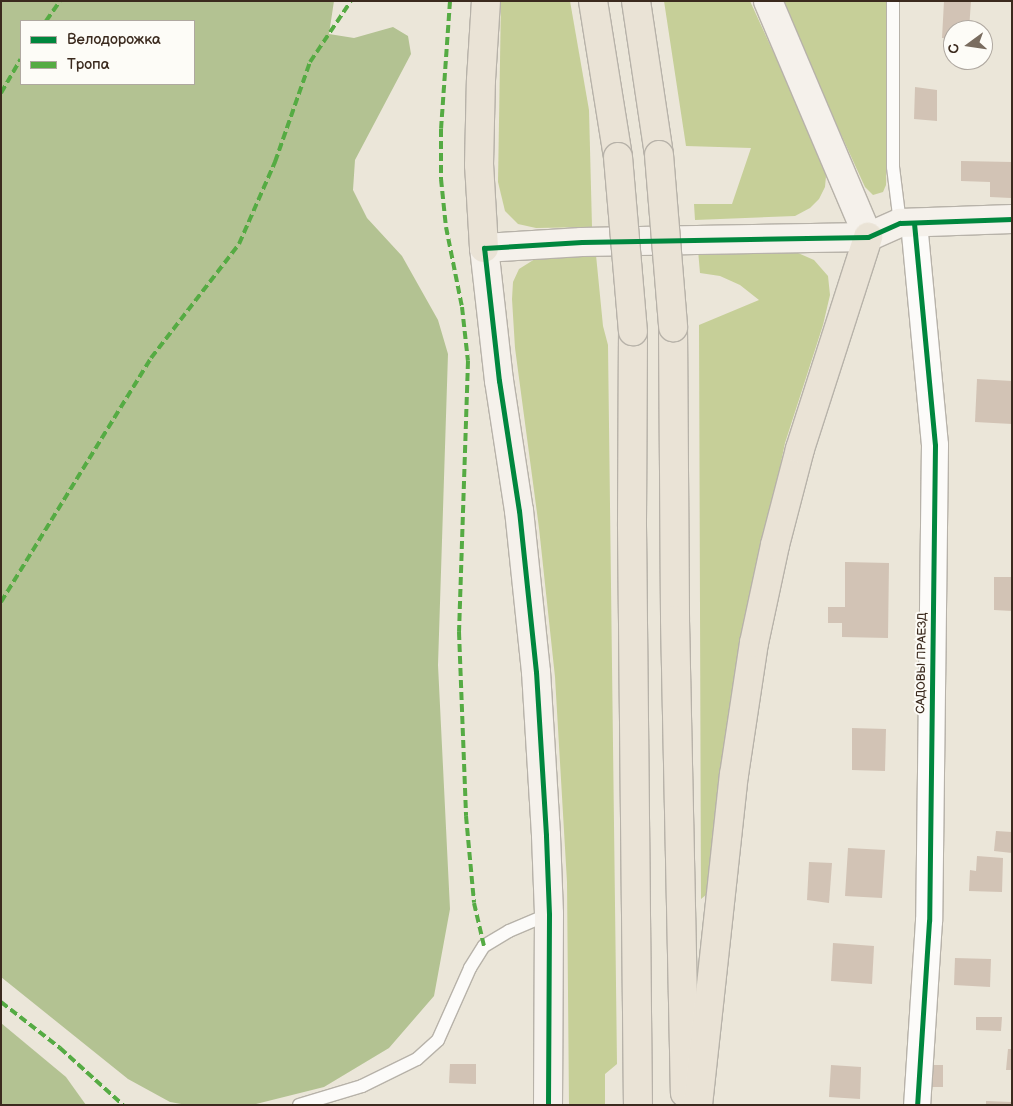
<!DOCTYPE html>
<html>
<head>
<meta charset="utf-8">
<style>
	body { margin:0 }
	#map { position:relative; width:1013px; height:1106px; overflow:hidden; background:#ebe6d9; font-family:"Balsamiq Sans",sans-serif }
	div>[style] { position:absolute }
	.green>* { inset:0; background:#c6cf98 }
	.forest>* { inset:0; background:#b3c292 }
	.building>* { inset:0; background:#d2c3b5 }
	.roads { filter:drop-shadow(1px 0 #b7b2a9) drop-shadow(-1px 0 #b7b2a9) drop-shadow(0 1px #b7b2a9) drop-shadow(0 -1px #b7b2a9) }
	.lane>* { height:12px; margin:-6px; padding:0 6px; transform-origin:6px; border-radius:6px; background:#fcfbf9 }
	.street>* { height:26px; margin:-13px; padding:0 13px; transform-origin:13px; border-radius:13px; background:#fcfbf9 }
	.secondary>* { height:28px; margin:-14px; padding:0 14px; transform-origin:14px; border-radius:14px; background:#f5f1eb }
	.highway>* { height:28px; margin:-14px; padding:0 14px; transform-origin:14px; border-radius:14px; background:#eae3d6 }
	.bridges { filter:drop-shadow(1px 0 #b7b2a9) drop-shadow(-1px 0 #b7b2a9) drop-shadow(0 1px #b7b2a9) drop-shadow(0 -1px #b7b2a9) }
	.highway-bridge>* { height:28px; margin:-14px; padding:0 14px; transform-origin:14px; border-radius:14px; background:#eae3d6 }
	.quiet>* { height:4px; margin-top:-2px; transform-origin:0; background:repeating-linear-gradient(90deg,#55ab43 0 8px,transparent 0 12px) }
	.cycleway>* { height:5px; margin:-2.5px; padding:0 2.5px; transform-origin:2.5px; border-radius:2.5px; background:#00873e }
	span { translate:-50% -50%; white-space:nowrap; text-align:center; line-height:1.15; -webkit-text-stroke:4px #fdfcf7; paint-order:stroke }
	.street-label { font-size:12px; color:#3b2a1e }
	.frame { position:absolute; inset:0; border:2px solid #3b2a1e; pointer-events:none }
	.legend { position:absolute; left:20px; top:20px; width:175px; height:65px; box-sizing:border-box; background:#fdfcf7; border:1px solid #afa8a0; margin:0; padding:6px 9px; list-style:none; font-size:15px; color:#3b2a1e }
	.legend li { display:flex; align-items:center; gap:10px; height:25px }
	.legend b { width:25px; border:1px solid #afa8a0 }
	.north { position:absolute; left:943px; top:20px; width:50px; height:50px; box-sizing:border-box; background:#fdfcf7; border:1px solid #afa8a0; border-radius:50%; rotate:256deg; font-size:14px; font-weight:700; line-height:20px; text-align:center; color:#3b2a1e }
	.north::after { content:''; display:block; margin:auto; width:18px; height:22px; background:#796c5f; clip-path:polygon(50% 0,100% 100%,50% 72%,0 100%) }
</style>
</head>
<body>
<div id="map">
	<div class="green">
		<i style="clip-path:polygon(501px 1px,570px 1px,589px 110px,592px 227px,536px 228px,518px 224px,505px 211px,498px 182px)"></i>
		<i style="clip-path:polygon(664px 1px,750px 1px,822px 159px,826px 176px,825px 187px,819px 199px,810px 208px,795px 216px,695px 220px,694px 204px,732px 204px,751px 148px,686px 146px)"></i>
		<i style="clip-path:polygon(780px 1px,889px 1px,886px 185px,883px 192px,873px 195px,865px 187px)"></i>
		<i style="clip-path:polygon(698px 250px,798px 253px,814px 260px,828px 276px,830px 295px,823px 325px,785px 443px,737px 674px,707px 894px,701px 899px,699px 325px,759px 300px,740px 285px,720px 276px,700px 273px)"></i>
		<i style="clip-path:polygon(596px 255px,603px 326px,608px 345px,617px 1064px,605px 1074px,605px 1105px,569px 1105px,567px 882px,555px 677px,539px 528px,515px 348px,512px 299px,513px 282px,519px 269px,535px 259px)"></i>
	</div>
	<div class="forest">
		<i style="clip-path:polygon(evenodd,1px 1px,334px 1px,329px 34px,354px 38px,393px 27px,408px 36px,411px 54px,355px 160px,353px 190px,367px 218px,402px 256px,438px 320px,448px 354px,438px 665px,450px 909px,434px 996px,389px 1048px,324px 1087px,252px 1105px,187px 1105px,170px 1102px,128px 1079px,1px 977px,1px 1px,21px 21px,194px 21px,194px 84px,21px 84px,21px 21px)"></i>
		<i style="clip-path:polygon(1px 1023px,66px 1077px,86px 1105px,1px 1105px)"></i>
	</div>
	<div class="building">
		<i style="clip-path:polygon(944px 1px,971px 1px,969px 30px,953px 30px,953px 38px,942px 38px)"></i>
		<i style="clip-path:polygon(915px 87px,937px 90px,937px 121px,914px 119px)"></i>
		<i style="clip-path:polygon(961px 161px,1012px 162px,1011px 198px,990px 197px,990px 182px,961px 181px)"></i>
		<i style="clip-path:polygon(977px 379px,1012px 381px,1012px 424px,975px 422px)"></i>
		<i style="clip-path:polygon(845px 562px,889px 563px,888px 638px,842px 637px,842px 623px,828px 623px,828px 607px,845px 607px)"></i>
		<i style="clip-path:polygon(994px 577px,1012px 577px,1012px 611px,994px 610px)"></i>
		<i style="clip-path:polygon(852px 728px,886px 729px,885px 771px,852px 770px)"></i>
		<i style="clip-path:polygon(996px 831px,1012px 832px,1012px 853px,994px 851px)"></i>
		<i style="clip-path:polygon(848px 848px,885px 850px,882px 898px,845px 896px)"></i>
		<i style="clip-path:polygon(977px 856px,1003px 858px,1002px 892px,969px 891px,970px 870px,976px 871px)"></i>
		<i style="clip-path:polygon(809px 862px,832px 863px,829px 903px,807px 900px)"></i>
		<i style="clip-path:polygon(833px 943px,874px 946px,872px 984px,831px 981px)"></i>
		<i style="clip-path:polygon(955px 958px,991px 959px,990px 987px,954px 985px)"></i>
		<i style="clip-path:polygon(976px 1017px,1002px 1017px,1001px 1031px,976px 1030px)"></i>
		<i style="clip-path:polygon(1008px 1049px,1012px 1049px,1012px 1070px,1006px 1070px)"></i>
		<i style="clip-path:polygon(450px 1064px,476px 1064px,476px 1084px,449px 1083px)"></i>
		<i style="clip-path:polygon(831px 1065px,861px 1067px,860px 1099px,829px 1097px)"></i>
		<i style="clip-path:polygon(932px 1065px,943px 1065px,943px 1087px,931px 1087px)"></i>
		<i style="clip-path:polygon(986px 1101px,1011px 1102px,1011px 1105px,986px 1105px)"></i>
	</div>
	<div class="roads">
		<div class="lane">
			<i style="left:893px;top:1px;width:166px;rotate:90deg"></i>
			<i style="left:893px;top:167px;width:56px;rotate:82.9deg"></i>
			<i style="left:299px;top:1105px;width:66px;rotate:-16.8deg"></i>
			<i style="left:362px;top:1086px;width:61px;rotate:-26.1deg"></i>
			<i style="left:417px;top:1059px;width:28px;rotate:-42deg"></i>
			<i style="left:438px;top:1040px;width:79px;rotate:-66deg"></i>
			<i style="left:470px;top:968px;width:26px;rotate:-58deg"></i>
			<i style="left:484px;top:946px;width:29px;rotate:-31deg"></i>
			<i style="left:509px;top:931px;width:43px;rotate:-23deg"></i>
		</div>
		<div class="street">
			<i style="left:914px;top:223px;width:223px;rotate:84.6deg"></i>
			<i style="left:935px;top:445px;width:476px;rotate:90.7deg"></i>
			<i style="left:929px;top:921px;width:184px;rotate:93.7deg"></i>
		</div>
		<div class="secondary">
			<i style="left:768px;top:1px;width:256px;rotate:67deg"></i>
			<i style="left:548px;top:1105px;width:191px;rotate:-89.7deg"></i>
			<i style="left:549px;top:914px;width:79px;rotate:-92.2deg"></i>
			<i style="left:546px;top:835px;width:163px;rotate:-93.5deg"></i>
			<i style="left:536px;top:672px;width:162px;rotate:-96deg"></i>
			<i style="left:519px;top:511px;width:132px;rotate:-98.7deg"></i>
			<i style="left:499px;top:381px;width:134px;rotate:-96.4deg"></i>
			<i style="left:484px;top:248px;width:98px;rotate:-3.5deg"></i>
			<i style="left:582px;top:242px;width:286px;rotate:-1deg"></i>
			<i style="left:868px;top:237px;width:35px;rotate:-24deg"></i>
			<i style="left:900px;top:223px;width:112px;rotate:-2deg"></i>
		</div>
		<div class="highway">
			<i style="left:593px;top:1px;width:158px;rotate:80.9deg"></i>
			<i style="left:636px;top:1px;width:156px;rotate:81.5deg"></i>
			<i style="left:484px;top:248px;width:83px;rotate:-93.4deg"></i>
			<i style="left:479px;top:165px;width:85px;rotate:-88.7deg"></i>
			<i style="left:481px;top:80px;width:79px;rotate:-86.4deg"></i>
			<i style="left:673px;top:327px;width:293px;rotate:89.6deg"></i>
			<i style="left:675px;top:620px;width:473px;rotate:88.8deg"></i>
			<i style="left:633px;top:331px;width:195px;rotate:90.3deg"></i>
			<i style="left:632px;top:526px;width:579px;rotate:89.41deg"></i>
			<i style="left:698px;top:1105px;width:332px;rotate:-83.8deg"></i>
			<i style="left:734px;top:775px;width:134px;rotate:-81.4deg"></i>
			<i style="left:754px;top:643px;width:100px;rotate:-77.9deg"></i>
			<i style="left:775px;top:545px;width:99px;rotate:-75.4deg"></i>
			<i style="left:800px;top:449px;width:223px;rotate:-72.2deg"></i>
		</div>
	</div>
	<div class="bridges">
		<div class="highway-bridge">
			<i style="left:659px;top:155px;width:173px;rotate:85.3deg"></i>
			<i style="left:618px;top:157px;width:175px;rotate:85.1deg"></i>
		</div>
	</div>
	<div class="quiet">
		<i style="left:450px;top:1px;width:128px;rotate:94deg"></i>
		<i style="left:441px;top:129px;width:50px;rotate:90deg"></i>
		<i style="left:441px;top:179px;width:48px;rotate:84.1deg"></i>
		<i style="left:446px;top:227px;width:82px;rotate:78.7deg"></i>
		<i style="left:462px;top:307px;width:54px;rotate:83.7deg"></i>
		<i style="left:468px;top:361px;width:271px;rotate:91.9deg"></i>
		<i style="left:459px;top:632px;width:184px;rotate:87.8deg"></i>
		<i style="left:466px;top:816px;width:87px;rotate:84.7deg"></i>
		<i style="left:474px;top:903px;width:44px;rotate:76.9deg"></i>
		<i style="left:46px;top:21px;width:24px;rotate:-55deg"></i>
		<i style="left:1px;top:93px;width:39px;rotate:-60deg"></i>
		<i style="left:1px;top:602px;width:286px;rotate:-58.4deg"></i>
		<i style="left:151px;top:358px;width:144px;rotate:-52.3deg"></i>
		<i style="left:239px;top:244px;width:90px;rotate:-66.3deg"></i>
		<i style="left:275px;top:162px;width:106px;rotate:-70.7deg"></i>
		<i style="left:310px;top:62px;width:73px;rotate:-56.1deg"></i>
		<i style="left:1px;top:1002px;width:75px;rotate:37.9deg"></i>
		<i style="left:60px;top:1048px;width:85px;rotate:42.1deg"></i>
	</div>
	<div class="cycleway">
		<i style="left:914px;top:223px;width:223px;rotate:84.6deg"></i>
		<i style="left:935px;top:445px;width:476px;rotate:90.7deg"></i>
		<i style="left:929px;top:921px;width:184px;rotate:93.7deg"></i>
		<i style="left:548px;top:1105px;width:191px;rotate:-89.7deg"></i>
		<i style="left:549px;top:914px;width:79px;rotate:-92.2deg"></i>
		<i style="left:546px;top:835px;width:163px;rotate:-93.5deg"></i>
		<i style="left:536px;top:672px;width:162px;rotate:-96deg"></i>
		<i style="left:519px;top:511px;width:132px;rotate:-98.7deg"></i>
		<i style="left:499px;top:381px;width:134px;rotate:-96.4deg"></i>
		<i style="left:484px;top:248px;width:98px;rotate:-3.5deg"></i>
		<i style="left:582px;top:242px;width:286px;rotate:-1deg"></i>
		<i style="left:868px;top:237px;width:35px;rotate:-24deg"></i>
		<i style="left:900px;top:223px;width:112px;rotate:-2deg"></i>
	</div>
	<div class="street-label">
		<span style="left:922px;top:663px;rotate:-89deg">САДОВЫ ПРАЕЗД</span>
	</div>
	<div class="frame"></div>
	<ul class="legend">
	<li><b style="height:6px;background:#00873e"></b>Велодорожка</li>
	<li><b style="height:6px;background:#55ab43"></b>Тропа</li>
	</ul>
	<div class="north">С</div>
</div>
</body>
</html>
